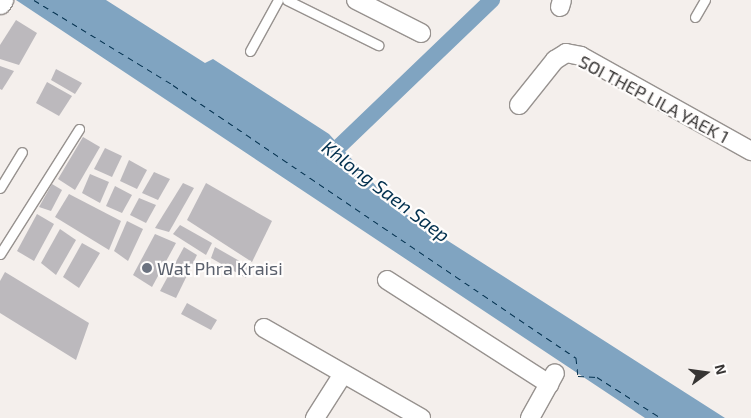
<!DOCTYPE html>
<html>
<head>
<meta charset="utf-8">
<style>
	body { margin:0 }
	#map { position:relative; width:751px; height:418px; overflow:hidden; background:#f4efec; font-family:"Exo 2",sans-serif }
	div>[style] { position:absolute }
	.water>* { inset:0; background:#80a4c1 }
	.canal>* { height:16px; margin:-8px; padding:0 8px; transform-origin:8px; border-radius:8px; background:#80a4c1 }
	.ferry>* { height:1px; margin-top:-0.5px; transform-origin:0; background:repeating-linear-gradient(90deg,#03314f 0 6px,transparent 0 11px) }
	.building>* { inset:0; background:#bcb9bd }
	.roads { filter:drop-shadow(1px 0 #97928f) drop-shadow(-1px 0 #97928f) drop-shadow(0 1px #97928f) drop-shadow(0 -1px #97928f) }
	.service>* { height:9px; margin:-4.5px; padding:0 4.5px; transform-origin:4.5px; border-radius:4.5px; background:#fff }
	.minor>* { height:18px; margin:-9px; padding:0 9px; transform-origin:9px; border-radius:9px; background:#fff }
	.tertiary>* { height:21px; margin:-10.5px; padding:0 10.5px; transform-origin:10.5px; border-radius:10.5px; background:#fff }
	.dots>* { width:14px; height:14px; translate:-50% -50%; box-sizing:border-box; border:2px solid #fffdfc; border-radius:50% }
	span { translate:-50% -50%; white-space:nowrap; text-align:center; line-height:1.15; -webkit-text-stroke:4.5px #fffdfc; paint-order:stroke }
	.street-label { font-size:18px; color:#373534 }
	.worship-label { font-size:18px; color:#5b616d }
	.left { translate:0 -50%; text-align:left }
	.water-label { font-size:19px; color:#03314f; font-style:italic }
	.north { position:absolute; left:681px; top:348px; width:50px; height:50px; -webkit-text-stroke:4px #fffdfc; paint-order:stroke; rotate:76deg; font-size:14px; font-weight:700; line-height:20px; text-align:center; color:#373534 }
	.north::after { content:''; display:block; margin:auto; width:18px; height:22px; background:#373534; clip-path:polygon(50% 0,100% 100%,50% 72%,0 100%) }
</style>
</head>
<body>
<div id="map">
	<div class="water">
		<i style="clip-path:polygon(16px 0,106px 0,205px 63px,213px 59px,329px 134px,395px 207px,725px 418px,645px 418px)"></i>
	</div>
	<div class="canal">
		<i style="left:324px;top:161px;width:233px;rotate:-43.8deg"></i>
	</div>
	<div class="ferry">
		<i style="left:34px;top:0;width:163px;rotate:31.4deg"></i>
		<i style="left:173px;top:85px;width:487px;rotate:34.1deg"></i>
		<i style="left:576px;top:358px;width:18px;rotate:84deg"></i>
		<i style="left:578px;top:376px;width:19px;rotate:3deg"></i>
		<i style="left:597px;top:377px;width:76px;rotate:32.6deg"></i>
	</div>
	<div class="building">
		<i style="clip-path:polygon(16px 20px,37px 33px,19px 65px,0 59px,0 45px)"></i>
		<i style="clip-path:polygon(0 66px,14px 71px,2px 90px,0 89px)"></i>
		<i style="clip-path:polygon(56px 69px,82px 83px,75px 94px,51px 80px)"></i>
		<i style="clip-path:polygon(47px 82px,72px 96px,59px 116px,36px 103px)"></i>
		<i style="clip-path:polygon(83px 137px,100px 147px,75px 190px,58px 179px)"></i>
		<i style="clip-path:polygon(105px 148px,122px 156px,112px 177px,94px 169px)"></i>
		<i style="clip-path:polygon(129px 160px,147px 170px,137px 189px,120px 181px)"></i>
		<i style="clip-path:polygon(154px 172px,170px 179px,158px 200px,142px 193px)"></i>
		<i style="clip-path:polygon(90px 174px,109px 182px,100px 203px,82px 193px)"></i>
		<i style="clip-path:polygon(183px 183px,194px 188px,169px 232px,155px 228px)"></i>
		<i style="clip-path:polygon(206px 183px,272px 221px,252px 262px,187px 220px)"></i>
		<i style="clip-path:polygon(52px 184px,62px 190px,51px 211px,39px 207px)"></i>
		<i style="clip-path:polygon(115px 186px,132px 195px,122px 213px,106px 206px)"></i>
		<i style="clip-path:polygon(69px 194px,121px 221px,109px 250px,55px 217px)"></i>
		<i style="clip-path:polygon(139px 198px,156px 205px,146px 223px,130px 215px)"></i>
		<i style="clip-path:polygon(37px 214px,54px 224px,34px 261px,17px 251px)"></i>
		<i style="clip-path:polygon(127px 221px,143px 229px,128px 261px,114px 251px)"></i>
		<i style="clip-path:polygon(180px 225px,212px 243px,206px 255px,173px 234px)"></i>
		<i style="clip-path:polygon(60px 229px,76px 240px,56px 275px,41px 263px)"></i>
		<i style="clip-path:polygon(155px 234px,176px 243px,152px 287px,133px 275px)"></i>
		<i style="clip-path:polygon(82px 243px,100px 253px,79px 288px,63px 277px)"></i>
		<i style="clip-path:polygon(184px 247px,197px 255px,176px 298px,160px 291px)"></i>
		<i style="clip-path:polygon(215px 247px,250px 267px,246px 278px,211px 258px)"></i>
		<i style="clip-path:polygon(5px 272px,89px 323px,76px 360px,0 313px,0 281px)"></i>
		<i style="clip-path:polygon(187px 303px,217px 320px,211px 330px,181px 314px)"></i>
	</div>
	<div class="roads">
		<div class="service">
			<i style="left:287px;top:0;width:102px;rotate:26.3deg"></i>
			<i style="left:695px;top:17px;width:20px;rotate:-60deg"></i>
			<i style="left:250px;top:51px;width:58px;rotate:-61.2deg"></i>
			<i style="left:0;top:188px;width:42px;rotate:-58.6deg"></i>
			<i style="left:0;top:254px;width:148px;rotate:-57.7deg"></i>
		</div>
		<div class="minor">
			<i style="left:356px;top:0;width:73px;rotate:26.9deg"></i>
			<i style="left:560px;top:7px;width:7px;rotate:-74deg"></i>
			<i style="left:519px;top:105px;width:58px;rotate:-51.3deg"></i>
			<i style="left:555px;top:60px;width:13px;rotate:-32deg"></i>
			<i style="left:566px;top:53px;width:15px;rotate:11deg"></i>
			<i style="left:581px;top:56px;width:195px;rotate:29.2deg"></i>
			<i style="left:387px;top:280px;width:193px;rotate:32.7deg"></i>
			<i style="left:264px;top:328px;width:181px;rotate:29.8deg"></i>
			<i style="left:315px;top:418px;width:52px;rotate:-57.5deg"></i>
			<i style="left:530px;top:418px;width:51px;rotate:-60.9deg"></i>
		</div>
		<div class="tertiary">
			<i style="left:0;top:3px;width:4px;rotate:-56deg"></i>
		</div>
	</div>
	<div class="dots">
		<i style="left:147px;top:268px;background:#6b7280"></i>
	</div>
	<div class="street-label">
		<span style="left:654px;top:99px;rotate:28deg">SOI THEP LILA YAEK 1</span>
	</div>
	<div class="worship-label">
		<span class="left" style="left:157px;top:268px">Wat Phra Kraisi</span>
	</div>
	<div class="water-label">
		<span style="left:386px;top:191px;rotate:37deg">Khlong Saen Saep</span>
	</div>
	<div class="north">N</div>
</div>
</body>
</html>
